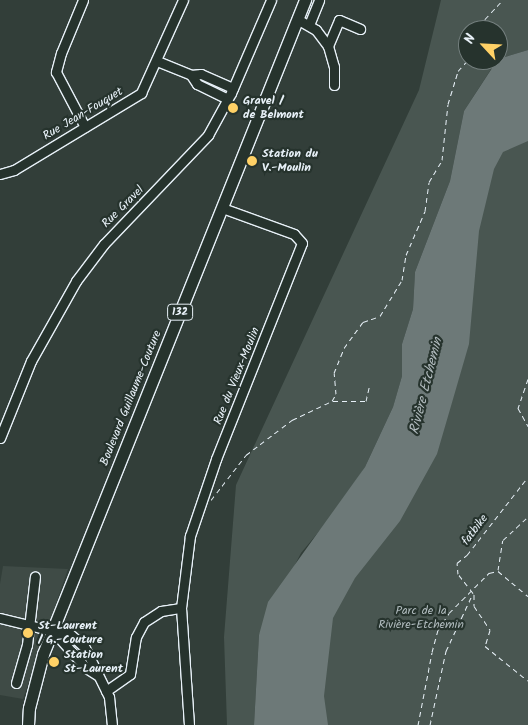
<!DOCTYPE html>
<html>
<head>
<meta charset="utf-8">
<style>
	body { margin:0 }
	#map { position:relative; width:528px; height:725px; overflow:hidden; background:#323e39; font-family:Kalam,sans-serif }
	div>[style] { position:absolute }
	.built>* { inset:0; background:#3f4b46 }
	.green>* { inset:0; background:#495651 }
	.water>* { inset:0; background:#6d7978 }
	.path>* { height:1px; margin-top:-0.5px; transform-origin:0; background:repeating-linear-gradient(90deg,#e8f1f8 0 5px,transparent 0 9px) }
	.roads { filter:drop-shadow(1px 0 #e8f1f8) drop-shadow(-1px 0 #e8f1f8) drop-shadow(0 1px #e8f1f8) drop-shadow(0 -1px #e8f1f8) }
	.minor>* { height:9px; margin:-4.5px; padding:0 4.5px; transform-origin:4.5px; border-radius:4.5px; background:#26332d }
	.major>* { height:11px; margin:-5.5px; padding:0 5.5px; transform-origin:5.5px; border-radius:5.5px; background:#26332d }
	.dots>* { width:14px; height:14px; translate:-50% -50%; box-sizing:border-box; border:2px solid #26332d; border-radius:50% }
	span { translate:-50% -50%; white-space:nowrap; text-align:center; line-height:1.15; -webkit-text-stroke:4.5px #26332d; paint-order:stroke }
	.shield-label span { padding:1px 4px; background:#26332d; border:1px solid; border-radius:4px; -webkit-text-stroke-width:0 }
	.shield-label { font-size:11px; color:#e8f1f8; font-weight:700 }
	.poi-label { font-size:12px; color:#e8f1f8; font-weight:700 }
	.left { translate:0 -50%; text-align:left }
	.street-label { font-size:12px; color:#e8f1f8 }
	.park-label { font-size:12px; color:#b0bbbe }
	.water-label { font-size:14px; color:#b1bbbe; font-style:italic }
	.north { position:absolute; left:458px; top:20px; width:50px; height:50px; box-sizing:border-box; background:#26332d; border:1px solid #747f7e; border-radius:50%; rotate:295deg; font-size:14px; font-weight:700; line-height:20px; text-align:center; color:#e8f1f8 }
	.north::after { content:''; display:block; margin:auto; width:18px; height:22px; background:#ffd166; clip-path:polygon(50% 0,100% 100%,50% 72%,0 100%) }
</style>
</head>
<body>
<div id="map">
	<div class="built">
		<i style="clip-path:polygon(3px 566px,68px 569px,23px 699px,0 695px,0 584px)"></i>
	</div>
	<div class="green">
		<i style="clip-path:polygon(441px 0,528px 0,528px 50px,498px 59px,498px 30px,468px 30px,468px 60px,497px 60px,464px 111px,450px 181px,415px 272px,413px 309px,402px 344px,402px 376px,393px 407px,365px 467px,340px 506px,301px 553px,259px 635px,254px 725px,227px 725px,224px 637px,236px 485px,419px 90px)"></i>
		<i style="clip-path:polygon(528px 101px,528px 725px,299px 725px,312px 587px,417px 434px,478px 156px)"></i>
	</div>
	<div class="water">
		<i style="clip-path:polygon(528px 50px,528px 141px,503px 152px,494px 169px,479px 231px,469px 344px,451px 406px,437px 454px,400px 521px,355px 578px,333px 618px,324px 696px,328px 725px,254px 725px,259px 635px,268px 602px,365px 467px,393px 407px,402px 376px,402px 344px,413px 309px,415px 272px,450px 181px,464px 111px,498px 59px)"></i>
	</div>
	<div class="path">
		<i style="left:484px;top:30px;width:11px;rotate:-85deg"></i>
		<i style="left:485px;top:19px;width:26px;rotate:-47deg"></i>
		<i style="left:528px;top:379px;width:31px;rotate:109deg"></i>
		<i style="left:518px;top:408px;width:21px;rotate:61deg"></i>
		<i style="left:333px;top:401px;width:33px"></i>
		<i style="left:366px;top:401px;width:17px;rotate:-77deg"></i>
		<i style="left:211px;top:500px;width:57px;rotate:-52.1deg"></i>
		<i style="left:246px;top:455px;width:58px;rotate:-37.3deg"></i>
		<i style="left:292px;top:420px;width:44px;rotate:-25.4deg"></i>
		<i style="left:332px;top:401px;width:8px;rotate:-60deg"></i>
		<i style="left:336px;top:394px;width:21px;rotate:-95deg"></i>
		<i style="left:334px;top:373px;width:27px;rotate:-68deg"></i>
		<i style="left:344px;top:348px;width:32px;rotate:-54deg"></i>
		<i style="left:363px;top:322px;width:18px;rotate:-19deg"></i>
		<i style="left:380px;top:316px;width:42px;rotate:-58.6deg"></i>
		<i style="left:402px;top:280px;width:25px;rotate:-81deg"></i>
		<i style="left:406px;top:255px;width:48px;rotate:-66.6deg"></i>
		<i style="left:425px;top:211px;width:29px;rotate:-82deg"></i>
		<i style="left:429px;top:182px;width:26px;rotate:-59deg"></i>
		<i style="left:442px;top:160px;width:56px;rotate:-83.9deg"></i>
		<i style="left:448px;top:104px;width:34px;rotate:-73deg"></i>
		<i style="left:458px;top:71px;width:15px;rotate:-48deg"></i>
		<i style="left:498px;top:570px;width:30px;rotate:-81deg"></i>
		<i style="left:503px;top:540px;width:34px;rotate:-43deg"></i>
		<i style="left:474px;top:594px;width:12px;rotate:90deg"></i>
		<i style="left:474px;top:606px;width:29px;rotate:56deg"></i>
		<i style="left:490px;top:630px;width:17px;rotate:107deg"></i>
		<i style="left:485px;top:646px;width:55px;rotate:39.1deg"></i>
		<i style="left:418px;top:725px;width:74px;rotate:-79.1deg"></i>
		<i style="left:432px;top:652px;width:23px;rotate:-75deg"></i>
		<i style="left:438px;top:630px;width:20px;rotate:-57deg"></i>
		<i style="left:449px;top:613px;width:57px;rotate:-45deg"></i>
		<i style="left:489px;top:573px;width:9px;rotate:-13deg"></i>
		<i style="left:498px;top:571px;width:39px;rotate:40deg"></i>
		<i style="left:430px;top:725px;width:76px;rotate:-77.8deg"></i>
		<i style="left:446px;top:651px;width:64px;rotate:-65deg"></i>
		<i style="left:473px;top:593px;width:24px;rotate:-128deg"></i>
		<i style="left:458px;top:574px;width:11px;rotate:-95deg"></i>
		<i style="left:457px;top:563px;width:13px;rotate:-39deg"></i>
		<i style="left:467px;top:555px;width:99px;rotate:-52deg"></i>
	</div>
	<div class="roads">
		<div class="minor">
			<i style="left:83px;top:0;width:57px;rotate:112.5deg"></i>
			<i style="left:61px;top:53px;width:20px;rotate:105deg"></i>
			<i style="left:56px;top:72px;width:62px;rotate:62.2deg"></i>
			<i style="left:297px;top:19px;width:22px;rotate:30deg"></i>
			<i style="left:316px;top:30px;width:20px;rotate:53deg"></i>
			<i style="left:328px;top:46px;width:22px;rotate:74deg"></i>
			<i style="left:334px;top:67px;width:18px;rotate:90deg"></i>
			<i style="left:309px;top:25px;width:27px;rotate:-68deg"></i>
			<i style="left:328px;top:46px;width:28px;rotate:-67deg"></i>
			<i style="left:339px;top:20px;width:23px;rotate:23deg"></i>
			<i style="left:157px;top:61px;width:37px;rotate:22deg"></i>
			<i style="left:191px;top:75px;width:11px;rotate:56deg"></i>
			<i style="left:197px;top:84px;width:34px;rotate:26deg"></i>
			<i style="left:191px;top:75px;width:10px;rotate:-6deg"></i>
			<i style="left:201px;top:74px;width:35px;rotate:24deg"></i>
			<i style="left:0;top:174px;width:15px;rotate:-16deg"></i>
			<i style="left:14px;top:170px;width:149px;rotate:-31.2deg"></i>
			<i style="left:141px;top:93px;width:102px;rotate:-65.7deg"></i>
			<i style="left:0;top:438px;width:83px;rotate:-68.1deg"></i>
			<i style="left:31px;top:361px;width:92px;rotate:-60.6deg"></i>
			<i style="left:76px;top:281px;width:46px;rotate:-52.9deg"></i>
			<i style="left:104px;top:244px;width:151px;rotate:-46.3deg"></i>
			<i style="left:208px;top:135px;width:48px;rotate:-61.3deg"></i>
			<i style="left:231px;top:93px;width:101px;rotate:-66.7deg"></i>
			<i style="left:0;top:618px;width:55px;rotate:13.8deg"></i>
			<i style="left:53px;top:631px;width:50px;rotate:48.3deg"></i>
			<i style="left:86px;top:668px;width:13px;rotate:32deg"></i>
			<i style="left:53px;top:631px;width:15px;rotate:4deg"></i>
			<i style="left:68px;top:632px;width:23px;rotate:43deg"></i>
			<i style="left:85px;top:648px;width:55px;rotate:63.9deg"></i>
			<i style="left:109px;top:697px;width:28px;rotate:84deg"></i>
			<i style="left:16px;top:683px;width:40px;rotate:-74deg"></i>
			<i style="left:27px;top:645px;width:69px;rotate:-83.4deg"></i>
			<i style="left:106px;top:691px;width:29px;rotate:-35deg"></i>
			<i style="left:130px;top:674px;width:37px;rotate:-81deg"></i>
			<i style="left:136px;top:637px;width:17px;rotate:-62deg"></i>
			<i style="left:144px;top:622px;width:20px;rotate:-33deg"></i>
			<i style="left:161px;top:611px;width:20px;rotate:-9deg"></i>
			<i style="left:189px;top:725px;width:117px;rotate:-93.9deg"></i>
			<i style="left:181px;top:608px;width:73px;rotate:-82.9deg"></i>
			<i style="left:190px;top:536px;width:81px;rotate:-71.3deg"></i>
			<i style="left:216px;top:459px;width:232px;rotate:-68.3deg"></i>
			<i style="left:302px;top:243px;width:12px;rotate:-132deg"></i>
			<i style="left:294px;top:234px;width:77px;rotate:-160.1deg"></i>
		</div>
		<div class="major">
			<i style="left:28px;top:725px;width:17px;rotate:-87deg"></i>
			<i style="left:29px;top:708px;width:56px;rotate:-75.5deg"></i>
			<i style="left:43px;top:654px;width:705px;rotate:-68.17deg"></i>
		</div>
	</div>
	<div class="dots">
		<i style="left:233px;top:108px;background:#ffd166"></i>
		<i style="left:252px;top:161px;background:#ffd166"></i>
		<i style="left:28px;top:633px;background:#ffd166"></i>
		<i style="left:54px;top:662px;background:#ffd166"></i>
	</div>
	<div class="shield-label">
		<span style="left:180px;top:312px">132</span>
	</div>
	<div class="poi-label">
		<span class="left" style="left:243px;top:108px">Gravel /<br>de Belmont</span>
		<span class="left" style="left:262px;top:161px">Station du<br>V.-Moulin</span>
		<span class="left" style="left:38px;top:633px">St-Laurent<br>/ G.-Couture</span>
		<span class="left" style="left:64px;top:662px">Station<br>St-Laurent</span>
	</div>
	<div class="street-label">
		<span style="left:83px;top:114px;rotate:-31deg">Rue Jean-Fouquet</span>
		<span style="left:123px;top:207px;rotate:-45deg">Rue Gravel</span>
		<span style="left:237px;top:376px;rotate:-68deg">Rue du Vieux-Moulin</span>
		<span style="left:131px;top:398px;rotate:-68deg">Boulevard Guillaume-Couture</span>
		<span style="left:475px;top:530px;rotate:-53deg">fatbike</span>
	</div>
	<div class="park-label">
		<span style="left:421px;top:618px">Parc de la<br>Rivière-Etchemin</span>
	</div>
	<div class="water-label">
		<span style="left:426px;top:386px;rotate:-76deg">Rivière Etchemin</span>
	</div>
	<div class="north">N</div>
</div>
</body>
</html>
